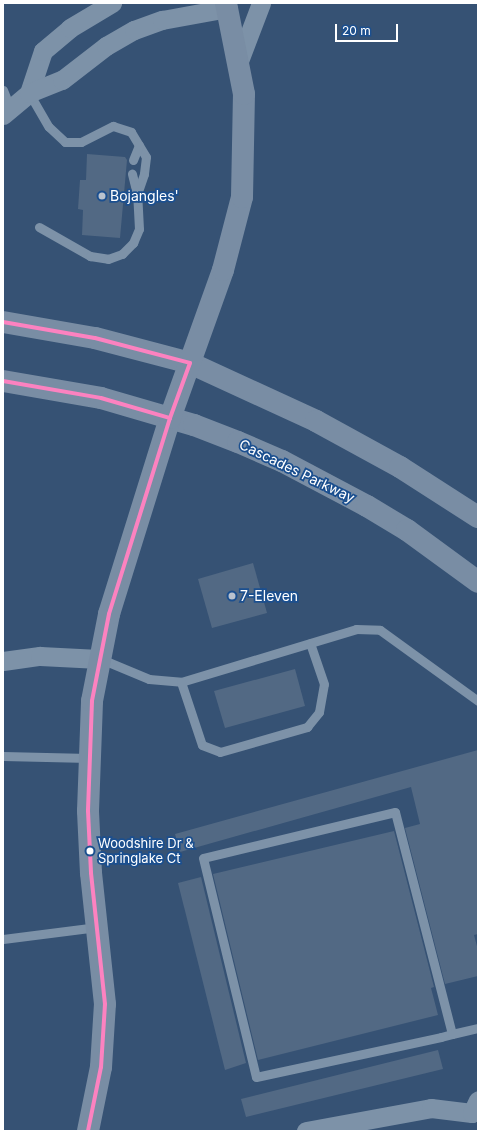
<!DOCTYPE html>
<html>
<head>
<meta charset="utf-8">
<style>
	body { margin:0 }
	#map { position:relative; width:481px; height:1134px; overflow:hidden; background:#365274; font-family:Inter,sans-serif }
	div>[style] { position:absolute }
	.building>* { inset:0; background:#526984 }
	.lane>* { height:9px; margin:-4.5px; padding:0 4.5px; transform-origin:4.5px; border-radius:4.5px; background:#7d92a8 }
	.street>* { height:19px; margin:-9.5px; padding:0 9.5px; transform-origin:9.5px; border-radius:9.5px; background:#7d92a8 }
	.secondary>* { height:22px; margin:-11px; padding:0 11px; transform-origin:11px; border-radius:11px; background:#798da4 }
	.bus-1>* { height:4px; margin:-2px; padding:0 2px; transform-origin:2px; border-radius:2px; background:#fc82c0 }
	.dots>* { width:11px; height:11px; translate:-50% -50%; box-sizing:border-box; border:2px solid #1b4f8f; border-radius:50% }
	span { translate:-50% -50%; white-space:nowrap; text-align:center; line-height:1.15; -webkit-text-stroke:3.5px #1b4f8f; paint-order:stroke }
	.bus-label { font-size:13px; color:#fff }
	.left { translate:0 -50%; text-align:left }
	.poi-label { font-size:14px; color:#fff }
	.street-label { font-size:14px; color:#fff }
	.frame { position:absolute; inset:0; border:4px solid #fff; pointer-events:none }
	.scale { position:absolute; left:335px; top:24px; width:63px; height:18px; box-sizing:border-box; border:2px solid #fff; border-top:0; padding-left:5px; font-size:12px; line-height:14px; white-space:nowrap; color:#fff; -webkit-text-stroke:3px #1b4f8f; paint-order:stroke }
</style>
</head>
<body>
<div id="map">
	<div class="building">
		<i style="clip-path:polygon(87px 154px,125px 157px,127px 160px,120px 238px,82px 235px,83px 210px,78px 209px,80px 180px,86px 180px)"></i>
		<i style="clip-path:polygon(253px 563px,267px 613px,212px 628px,198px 579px)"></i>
		<i style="clip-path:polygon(295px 669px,305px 706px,225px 728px,214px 691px)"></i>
		<i style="clip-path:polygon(478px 750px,478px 934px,474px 935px,478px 950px,478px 976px,445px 984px,405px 828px,420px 824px,411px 787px,180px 852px,175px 834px)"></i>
		<i style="clip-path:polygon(394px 831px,434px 987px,431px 988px,438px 1015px,258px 1060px,213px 874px)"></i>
		<i style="clip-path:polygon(201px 877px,246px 1063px,225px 1070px,178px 883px)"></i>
		<i style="clip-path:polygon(438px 1050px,443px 1069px,246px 1117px,241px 1099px)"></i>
	</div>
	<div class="lane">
		<i style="left:3px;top:90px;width:22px;rotate:68deg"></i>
		<i style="left:29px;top:93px;width:39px;rotate:60deg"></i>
		<i style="left:49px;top:127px;width:22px;rotate:43deg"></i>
		<i style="left:65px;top:142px;width:16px"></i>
		<i style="left:81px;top:142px;width:36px;rotate:-27deg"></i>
		<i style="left:113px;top:126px;width:19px;rotate:18deg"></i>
		<i style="left:131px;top:132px;width:29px;rotate:59deg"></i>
		<i style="left:146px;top:157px;width:17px;rotate:97deg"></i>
		<i style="left:144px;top:174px;width:21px;rotate:109deg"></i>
		<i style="left:133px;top:160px;width:16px;rotate:-68deg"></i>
		<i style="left:39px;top:227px;width:59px;rotate:29.6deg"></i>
		<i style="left:90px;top:256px;width:18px;rotate:9deg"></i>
		<i style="left:108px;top:259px;width:15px;rotate:-20deg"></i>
		<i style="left:122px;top:254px;width:16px;rotate:-45deg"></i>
		<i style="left:133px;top:243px;width:15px;rotate:-67deg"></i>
		<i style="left:139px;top:229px;width:35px;rotate:-93deg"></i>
		<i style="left:137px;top:194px;width:21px;rotate:-104deg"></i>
		<i style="left:101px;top:659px;width:52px;rotate:22.6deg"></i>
		<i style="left:149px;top:679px;width:32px;rotate:5deg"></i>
		<i style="left:181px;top:682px;width:183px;rotate:-16.8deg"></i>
		<i style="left:356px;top:629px;width:24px;rotate:2deg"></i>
		<i style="left:380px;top:630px;width:121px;rotate:35.9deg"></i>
		<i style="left:181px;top:682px;width:66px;rotate:71.6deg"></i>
		<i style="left:202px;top:745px;width:19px;rotate:21deg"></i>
		<i style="left:220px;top:752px;width:91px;rotate:-16deg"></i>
		<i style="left:307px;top:727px;width:19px;rotate:-51deg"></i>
		<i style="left:319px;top:712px;width:28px;rotate:-80deg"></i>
		<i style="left:324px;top:684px;width:43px;rotate:-108.9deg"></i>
		<i style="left:3px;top:756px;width:86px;rotate:1.3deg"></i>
		<i style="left:3px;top:939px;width:95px;rotate:-7.3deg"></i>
		<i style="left:452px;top:1034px;width:229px;rotate:-104.4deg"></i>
		<i style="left:395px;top:812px;width:197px;rotate:166.5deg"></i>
		<i style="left:203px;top:858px;width:225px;rotate:76.4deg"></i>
		<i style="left:256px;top:1077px;width:189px;rotate:-12.2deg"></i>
		<i style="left:441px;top:1037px;width:11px;rotate:-15deg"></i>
		<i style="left:452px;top:1034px;width:27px;rotate:-13deg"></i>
	</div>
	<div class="street">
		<i style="left:239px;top:61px;width:62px;rotate:-69.2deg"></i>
		<i style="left:29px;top:93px;width:44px;rotate:-71.6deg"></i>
		<i style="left:43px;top:51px;width:35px;rotate:-40deg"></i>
		<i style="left:70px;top:28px;width:49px;rotate:-30.8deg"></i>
		<i style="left:3px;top:115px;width:34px;rotate:-40deg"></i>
		<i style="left:29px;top:93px;width:35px;rotate:-22deg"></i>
		<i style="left:62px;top:80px;width:56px;rotate:-37.7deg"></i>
		<i style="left:106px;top:46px;width:32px;rotate:-30deg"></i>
		<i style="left:134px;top:30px;width:30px;rotate:-20deg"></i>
		<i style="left:162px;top:20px;width:67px;rotate:-10.3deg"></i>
		<i style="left:3px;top:661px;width:37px;rotate:-8deg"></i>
		<i style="left:40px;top:656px;width:59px;rotate:2.9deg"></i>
		<i style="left:306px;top:1131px;width:127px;rotate:-10.4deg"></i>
		<i style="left:431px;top:1108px;width:41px;rotate:7deg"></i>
		<i style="left:472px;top:1113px;width:14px;rotate:-65deg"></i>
	</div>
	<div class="secondary">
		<i style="left:3px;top:322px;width:93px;rotate:9.9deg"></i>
		<i style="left:95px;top:338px;width:98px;rotate:14.7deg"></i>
		<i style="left:190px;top:363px;width:139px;rotate:24.7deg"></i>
		<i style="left:316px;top:421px;width:96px;rotate:28.7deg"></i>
		<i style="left:400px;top:467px;width:93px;rotate:32.7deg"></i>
		<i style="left:3px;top:381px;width:99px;rotate:9.8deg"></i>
		<i style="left:101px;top:398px;width:97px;rotate:16.2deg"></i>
		<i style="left:194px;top:425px;width:47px;rotate:21.1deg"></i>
		<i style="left:238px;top:442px;width:48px;rotate:23.4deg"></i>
		<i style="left:282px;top:461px;width:96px;rotate:27.9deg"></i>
		<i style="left:367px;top:506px;width:47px;rotate:31deg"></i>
		<i style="left:407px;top:530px;width:88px;rotate:36.2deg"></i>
		<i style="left:88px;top:1131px;width:65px;rotate:-78.5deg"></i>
		<i style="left:101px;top:1067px;width:63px;rotate:-86.4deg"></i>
		<i style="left:105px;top:1004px;width:132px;rotate:-96.1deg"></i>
		<i style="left:91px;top:873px;width:62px;rotate:-92.8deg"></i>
		<i style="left:88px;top:811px;width:110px;rotate:-87.9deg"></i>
		<i style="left:92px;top:701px;width:89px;rotate:-78.9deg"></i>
		<i style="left:109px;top:614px;width:205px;rotate:-72.7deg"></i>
		<i style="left:170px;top:418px;width:157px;rotate:-70.3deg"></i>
		<i style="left:223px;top:270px;width:75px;rotate:-75.4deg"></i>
		<i style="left:242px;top:197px;width:103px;rotate:-88.9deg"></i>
		<i style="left:244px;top:94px;width:93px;rotate:-101.2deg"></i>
	</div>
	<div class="bus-1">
		<i style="left:3px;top:322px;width:93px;rotate:9.9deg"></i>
		<i style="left:95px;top:338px;width:98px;rotate:14.7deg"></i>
		<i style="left:190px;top:363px;width:59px;rotate:110deg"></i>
		<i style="left:170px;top:418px;width:205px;rotate:107.3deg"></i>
		<i style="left:109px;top:614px;width:89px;rotate:101.1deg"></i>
		<i style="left:92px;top:701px;width:110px;rotate:92.1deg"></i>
		<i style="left:88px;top:811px;width:62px;rotate:87.2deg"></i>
		<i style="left:91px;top:873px;width:132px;rotate:83.9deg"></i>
		<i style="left:105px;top:1004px;width:63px;rotate:93.6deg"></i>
		<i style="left:101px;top:1067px;width:65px;rotate:101.5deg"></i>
		<i style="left:3px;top:381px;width:99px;rotate:9.8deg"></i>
		<i style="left:101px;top:398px;width:72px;rotate:16.2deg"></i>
	</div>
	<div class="dots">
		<i style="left:102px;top:196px;background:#b9c2ce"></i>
		<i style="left:232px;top:596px;background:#b9c2ce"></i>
		<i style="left:90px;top:851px;background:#fff"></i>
	</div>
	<div class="bus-label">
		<span class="left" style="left:98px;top:851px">Woodshire Dr &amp;<br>Springlake Ct</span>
	</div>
	<div class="poi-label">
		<span class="left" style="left:110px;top:196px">Bojangles'</span>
		<span class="left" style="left:240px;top:596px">7-Eleven</span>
	</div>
	<div class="street-label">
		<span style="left:297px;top:471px;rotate:26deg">Cascades Parkway</span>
	</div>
	<div class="frame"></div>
	<div class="scale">20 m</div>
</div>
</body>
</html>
